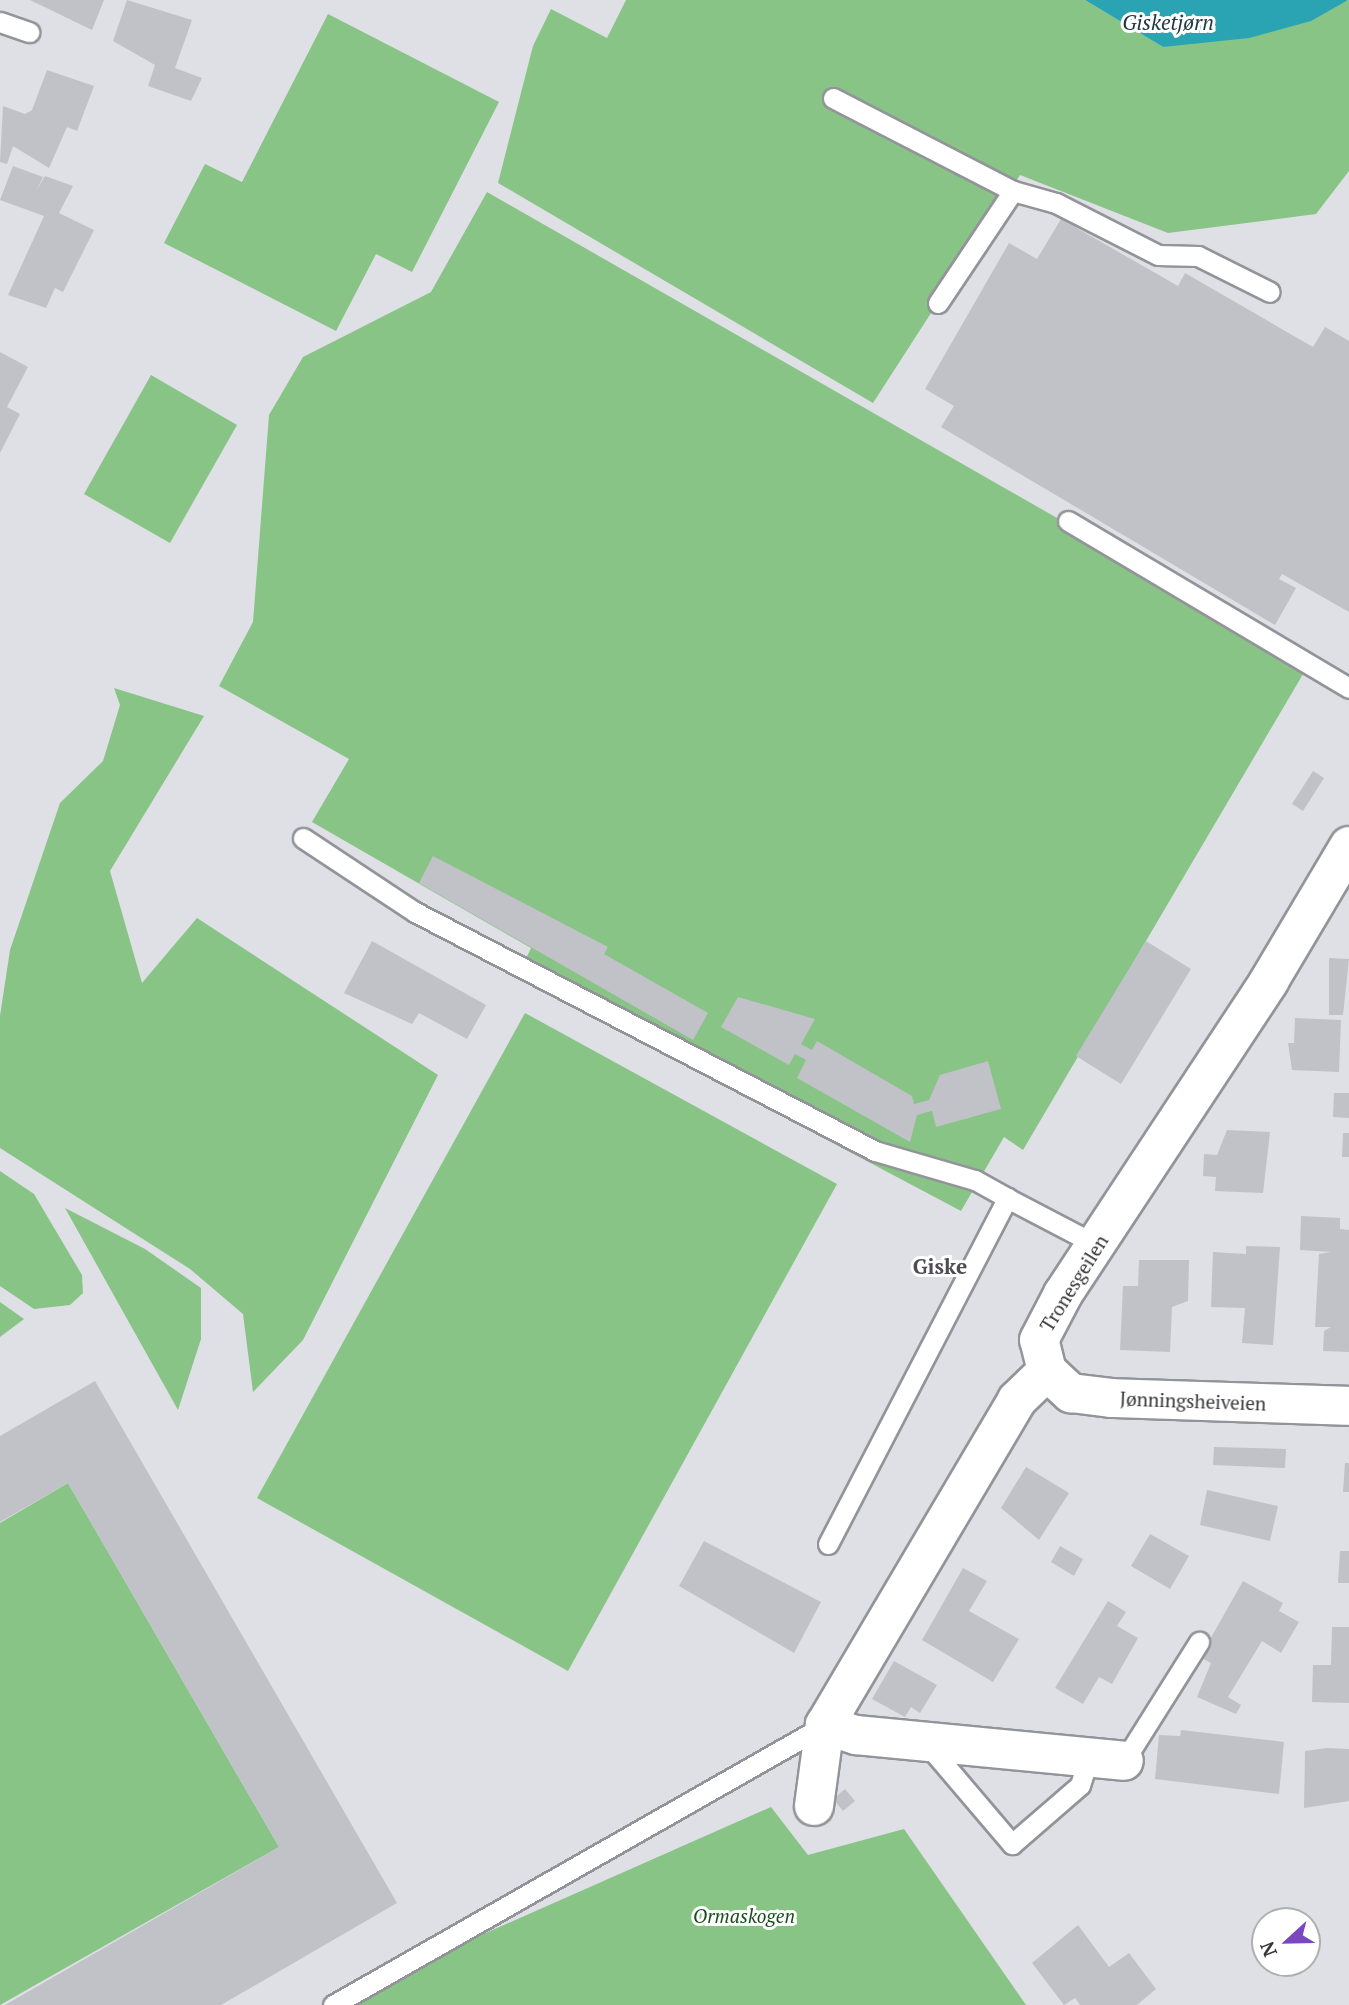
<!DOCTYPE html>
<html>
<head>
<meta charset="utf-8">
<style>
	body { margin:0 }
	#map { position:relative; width:1349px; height:2005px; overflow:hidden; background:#dfdfe6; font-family:"PT Serif",serif }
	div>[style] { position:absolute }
	.green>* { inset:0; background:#88c486 }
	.water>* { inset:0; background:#2aa4b2 }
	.building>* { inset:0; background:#c1c1c8 }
	.roads { filter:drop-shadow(2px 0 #93949a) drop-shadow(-2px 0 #93949a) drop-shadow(0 2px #93949a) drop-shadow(0 -2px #93949a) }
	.lane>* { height:19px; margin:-9.5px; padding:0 9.5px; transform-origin:9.5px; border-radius:9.5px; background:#fff }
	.street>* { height:38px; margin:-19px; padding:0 19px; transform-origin:19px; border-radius:19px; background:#fff }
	span { translate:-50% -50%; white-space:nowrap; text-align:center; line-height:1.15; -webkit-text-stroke:6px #fff; paint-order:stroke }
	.street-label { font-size:19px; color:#363639 }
	.park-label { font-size:19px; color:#194c1b; font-style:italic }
	.water-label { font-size:21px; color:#213a3e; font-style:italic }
	.neighbourhood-label { font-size:21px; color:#4c4c52; font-weight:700 }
	.north { position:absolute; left:1251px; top:1907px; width:70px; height:70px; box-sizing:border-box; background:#fff; border:2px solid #afafb0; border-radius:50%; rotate:248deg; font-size:19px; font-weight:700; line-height:28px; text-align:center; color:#363639 }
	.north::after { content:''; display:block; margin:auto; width:24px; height:32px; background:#7a47bf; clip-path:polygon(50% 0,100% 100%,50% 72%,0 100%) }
</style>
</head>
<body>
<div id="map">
	<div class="green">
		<i style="clip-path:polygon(626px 0,1085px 0,1163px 47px,1349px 0,1349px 171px,1316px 214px,1168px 233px,1020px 175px,873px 403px,498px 183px,533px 46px,551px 9px,607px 38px)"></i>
		<i style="clip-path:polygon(328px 14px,499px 102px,412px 272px,376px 254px,336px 331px,164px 243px,205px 164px,242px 182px)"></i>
		<i style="clip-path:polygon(487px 192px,1169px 582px,1306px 669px,1023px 1150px,1004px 1137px,961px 1211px,518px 976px,531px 948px,312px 822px,349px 759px,219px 686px,253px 622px,269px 415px,303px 357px,431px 292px)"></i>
		<i style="clip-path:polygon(151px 375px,237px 425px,170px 543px,84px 494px)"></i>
		<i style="clip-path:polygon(114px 688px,204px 716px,110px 871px,142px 983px,197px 918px,438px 1075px,303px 1340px,253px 1392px,243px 1314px,190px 1269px,0 1148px,0 1016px,10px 950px,60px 803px,103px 761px,120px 705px)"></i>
		<i style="clip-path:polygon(525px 1013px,837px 1184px,568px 1671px,257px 1498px)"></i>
		<i style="clip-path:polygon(0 1171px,34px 1194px,82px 1275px,83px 1293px,70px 1305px,34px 1309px,0 1286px)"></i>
		<i style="clip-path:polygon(65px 1208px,145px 1249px,201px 1288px,201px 1339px,178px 1410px)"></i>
		<i style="clip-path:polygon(0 1302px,24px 1319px,0 1337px)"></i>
		<i style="clip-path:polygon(68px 1483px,279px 1847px,0 2005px,0 1523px)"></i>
		<i style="clip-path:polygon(771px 1807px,808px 1855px,904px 1829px,1026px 2005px,323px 2005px)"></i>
	</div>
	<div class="water">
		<i style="clip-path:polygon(1085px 0,1348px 0,1311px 21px,1249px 38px,1163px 47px)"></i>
	</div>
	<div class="building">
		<i style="clip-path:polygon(30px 0,104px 0,92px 30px)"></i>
		<i style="clip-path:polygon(127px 0,192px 20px,175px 68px,202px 78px,191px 101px,148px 86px,155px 65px,113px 41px)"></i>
		<i style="clip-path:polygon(47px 70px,94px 86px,77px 131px,67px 127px,49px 168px,13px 146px,7px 164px,0 162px,3px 106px,25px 114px,32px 110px)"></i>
		<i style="clip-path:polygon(13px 166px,43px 177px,36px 191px,45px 176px,73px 186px,59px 213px,94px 230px,63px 292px,55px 288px,46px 308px,8px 295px,44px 216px,0 200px)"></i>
		<i style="clip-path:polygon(1061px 219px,1178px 286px,1185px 273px,1313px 347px,1325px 327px,1349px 341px,1349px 612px,1282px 574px,1279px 579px,1296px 588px,1275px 625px,941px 427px,954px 406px,925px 389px,1009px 243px,1037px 259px)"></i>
		<i style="clip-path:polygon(0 352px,28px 367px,7px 407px,20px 414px,0 453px)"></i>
		<i style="clip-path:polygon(1313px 771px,1324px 778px,1303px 811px,1292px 804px)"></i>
		<i style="clip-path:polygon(433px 856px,608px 947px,604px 954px,708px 1013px,693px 1040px,419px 883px)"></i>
		<i style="clip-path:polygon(372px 941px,486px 1005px,467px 1039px,419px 1013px,412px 1024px,344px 993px)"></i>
		<i style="clip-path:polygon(1146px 941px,1191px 969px,1121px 1084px,1076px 1056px)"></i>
		<i style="clip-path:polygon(1329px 958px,1349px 959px,1343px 1015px,1329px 1015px)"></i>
		<i style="clip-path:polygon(738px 997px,815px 1019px,801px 1044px,812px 1050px,817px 1041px,912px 1096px,914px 1104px,929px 1100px,940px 1075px,988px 1061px,1001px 1109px,936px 1127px,932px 1111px,917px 1115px,910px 1142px,797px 1078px,806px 1060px,795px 1054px,789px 1065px,721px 1027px)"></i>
		<i style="clip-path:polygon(1295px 1018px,1341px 1020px,1339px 1072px,1292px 1070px,1288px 1043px,1294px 1043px)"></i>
		<i style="clip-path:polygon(1334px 1093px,1349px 1093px,1349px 1118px,1333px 1117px)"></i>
		<i style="clip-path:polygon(1227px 1130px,1270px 1132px,1263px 1193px,1215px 1191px,1216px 1177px,1203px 1176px,1204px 1154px,1217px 1155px)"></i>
		<i style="clip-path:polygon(1343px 1133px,1349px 1133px,1349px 1157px,1342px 1157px)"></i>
		<i style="clip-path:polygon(1301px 1216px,1340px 1218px,1340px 1229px,1349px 1230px,1349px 1352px,1323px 1351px,1324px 1331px,1331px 1327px,1315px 1327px,1319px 1254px,1331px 1252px,1300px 1250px)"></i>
		<i style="clip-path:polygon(1246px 1246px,1280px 1247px,1273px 1345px,1242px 1343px,1245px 1308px,1211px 1307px,1213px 1252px,1246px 1254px)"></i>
		<i style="clip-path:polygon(1139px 1260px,1189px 1260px,1188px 1301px,1172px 1307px,1170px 1352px,1120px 1350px,1123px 1286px,1138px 1286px)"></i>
		<i style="clip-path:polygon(95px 1381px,397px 1903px,221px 2005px,5px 2005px,279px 1847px,68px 1483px,0 1522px,0 1436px)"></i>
		<i style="clip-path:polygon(1214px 1447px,1286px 1449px,1285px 1468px,1213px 1465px)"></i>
		<i style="clip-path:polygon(1345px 1463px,1349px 1463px,1349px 1492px,1343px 1492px)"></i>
		<i style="clip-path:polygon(1026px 1467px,1069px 1493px,1039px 1540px,1001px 1508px)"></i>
		<i style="clip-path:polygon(1207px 1490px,1278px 1506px,1270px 1541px,1200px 1525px)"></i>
		<i style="clip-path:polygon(1150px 1534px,1189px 1556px,1170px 1589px,1131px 1566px)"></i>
		<i style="clip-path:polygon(704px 1541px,821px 1602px,794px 1653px,679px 1586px)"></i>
		<i style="clip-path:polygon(1060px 1546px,1083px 1559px,1074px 1576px,1051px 1562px)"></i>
		<i style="clip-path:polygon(1340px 1551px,1349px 1551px,1349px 1583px,1338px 1583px)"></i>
		<i style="clip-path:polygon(963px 1568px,987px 1581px,969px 1611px,1019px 1639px,993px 1682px,922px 1640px)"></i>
		<i style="clip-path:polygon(1243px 1581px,1283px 1603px,1279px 1611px,1299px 1622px,1281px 1653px,1262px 1641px,1228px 1697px,1241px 1705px,1236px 1714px,1197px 1697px,1211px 1663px,1200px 1657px)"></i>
		<i style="clip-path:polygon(1108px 1601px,1126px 1612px,1117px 1626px,1138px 1638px,1112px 1684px,1099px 1677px,1083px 1704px,1055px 1688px)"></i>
		<i style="clip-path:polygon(1332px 1627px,1349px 1627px,1349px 1703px,1312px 1702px,1313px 1665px,1331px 1665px)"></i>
		<i style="clip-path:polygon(894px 1661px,937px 1685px,920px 1713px,911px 1707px,905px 1717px,872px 1699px)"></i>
		<i style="clip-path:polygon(1181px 1730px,1284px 1742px,1279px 1794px,1155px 1779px,1159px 1735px,1180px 1736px)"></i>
		<i style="clip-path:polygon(1327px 1748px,1349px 1749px,1349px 1801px,1304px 1808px,1305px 1751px)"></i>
		<i style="clip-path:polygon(845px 1789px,855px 1801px,843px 1811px,833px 1799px)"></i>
		<i style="clip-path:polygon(1078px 1925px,1109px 1967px,1129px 1953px,1156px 1989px,1137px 2005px,1080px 2005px,1075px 1998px,1064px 2005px,1032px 1963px)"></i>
	</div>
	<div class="roads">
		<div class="lane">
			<i style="left:0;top:22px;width:31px;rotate:19deg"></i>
			<i style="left:833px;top:98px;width:203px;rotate:27.3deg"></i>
			<i style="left:1013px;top:191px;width:45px;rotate:15.6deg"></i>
			<i style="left:1056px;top:203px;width:114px;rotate:27deg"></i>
			<i style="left:1158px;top:255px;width:40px;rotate:1.4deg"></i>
			<i style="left:1198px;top:256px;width:80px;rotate:26.6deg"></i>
			<i style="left:938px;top:303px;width:135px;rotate:-56.2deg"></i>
			<i style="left:1068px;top:521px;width:327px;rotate:30.7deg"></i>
			<i style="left:303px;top:838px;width:134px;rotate:33.5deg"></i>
			<i style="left:415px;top:912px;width:518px;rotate:27.45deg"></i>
			<i style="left:875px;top:1151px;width:104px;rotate:16.2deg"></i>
			<i style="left:975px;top:1180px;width:37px;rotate:29deg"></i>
			<i style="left:828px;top:1544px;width:390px;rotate:-62.6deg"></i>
			<i style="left:1007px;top:1198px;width:102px;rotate:27.6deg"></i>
			<i style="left:926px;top:1743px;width:133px;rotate:49.6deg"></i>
			<i style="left:1012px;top:1844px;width:90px;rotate:-40.9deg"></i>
			<i style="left:1080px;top:1785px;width:28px;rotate:-72deg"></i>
			<i style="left:1124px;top:1761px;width:141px;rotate:-57.8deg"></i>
			<i style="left:333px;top:2005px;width:566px;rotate:-29.64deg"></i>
		</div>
		<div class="street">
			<i style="left:1047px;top:1371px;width:32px;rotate:-104deg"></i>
			<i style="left:1039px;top:1340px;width:52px;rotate:-62.4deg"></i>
			<i style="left:1063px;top:1294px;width:375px;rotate:-56.6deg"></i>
			<i style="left:1269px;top:981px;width:157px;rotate:-59.3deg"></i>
			<i style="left:1047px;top:1371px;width:33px;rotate:43deg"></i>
			<i style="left:1071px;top:1393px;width:40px;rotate:7.1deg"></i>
			<i style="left:1111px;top:1398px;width:238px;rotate:1.9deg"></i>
			<i style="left:825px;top:1725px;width:33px;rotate:18deg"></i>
			<i style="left:856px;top:1735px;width:269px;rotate:5.5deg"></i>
			<i style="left:814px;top:1806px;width:82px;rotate:-82.3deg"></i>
			<i style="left:825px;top:1725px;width:377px;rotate:-59.4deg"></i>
			<i style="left:1017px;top:1400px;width:42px;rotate:-44deg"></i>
		</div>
	</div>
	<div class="street-label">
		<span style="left:1074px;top:1283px;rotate:-58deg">Tronesgeilen</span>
		<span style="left:1193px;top:1401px;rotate:2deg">Jønningsheiveien</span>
	</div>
	<div class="park-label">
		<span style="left:744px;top:1916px">Ormaskogen</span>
	</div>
	<div class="water-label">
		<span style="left:1168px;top:22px">Gisketjørn</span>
	</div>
	<div class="neighbourhood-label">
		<span style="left:940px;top:1266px">Giske</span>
	</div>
	<div class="north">N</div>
</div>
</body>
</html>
